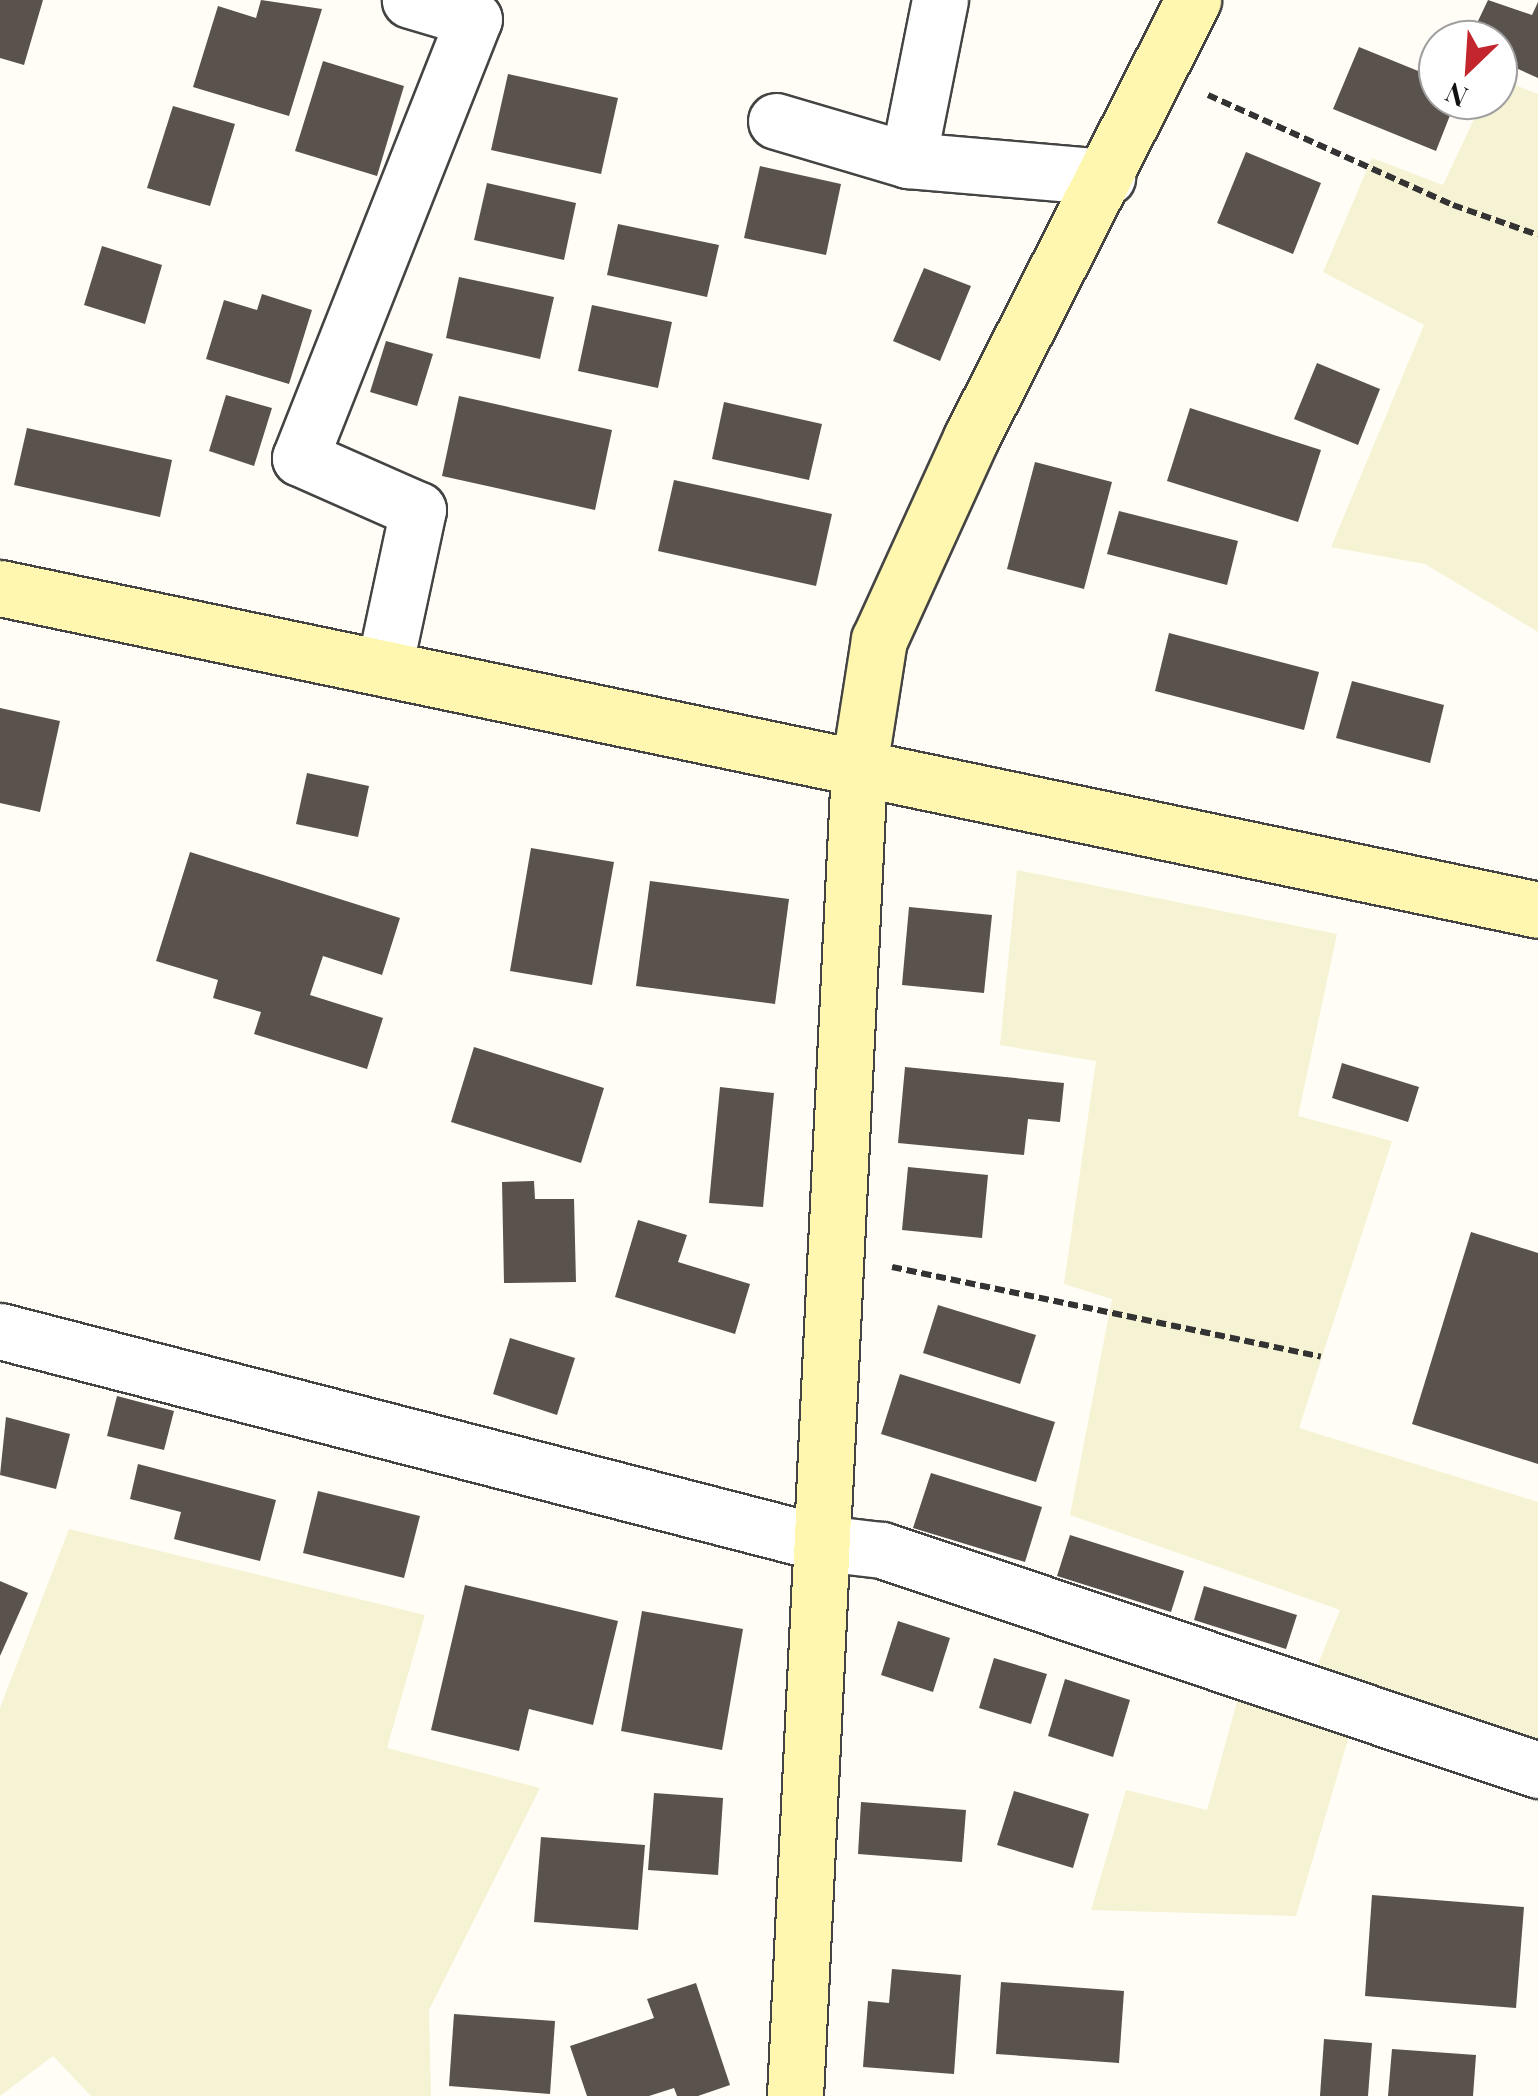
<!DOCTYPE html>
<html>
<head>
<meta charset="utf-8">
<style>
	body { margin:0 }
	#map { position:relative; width:1538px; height:2096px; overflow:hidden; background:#fffdf5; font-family:"Playfair Display",serif }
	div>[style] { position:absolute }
	.farmland>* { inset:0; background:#f6f3d4 }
	.building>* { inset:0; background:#5a524d }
	.path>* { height:6px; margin-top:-3px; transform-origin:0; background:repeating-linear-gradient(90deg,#333 0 10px,transparent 0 15px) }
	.roads { filter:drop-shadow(2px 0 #444) drop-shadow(-2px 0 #444) drop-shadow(0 2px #444) drop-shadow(0 -2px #444) }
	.street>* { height:55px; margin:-27.5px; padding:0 27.5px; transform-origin:27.5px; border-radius:27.5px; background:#fff }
	.secondary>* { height:55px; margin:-27.5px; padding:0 27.5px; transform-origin:27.5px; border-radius:27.5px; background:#fff6b0 }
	span { translate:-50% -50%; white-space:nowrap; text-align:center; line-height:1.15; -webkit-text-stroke:10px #fff; paint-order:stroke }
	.north { position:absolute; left:1418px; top:20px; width:100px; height:100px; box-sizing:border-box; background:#fff; border:2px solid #a0a0a0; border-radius:50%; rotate:205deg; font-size:28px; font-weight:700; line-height:40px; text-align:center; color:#111 }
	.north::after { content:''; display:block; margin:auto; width:35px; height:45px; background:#c4262e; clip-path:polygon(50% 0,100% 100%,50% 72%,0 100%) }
</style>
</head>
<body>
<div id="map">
	<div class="farmland">
		<i style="clip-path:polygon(1498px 78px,1538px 94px,1538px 632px,1425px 564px,1331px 547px,1424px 325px,1323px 272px,1372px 158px,1443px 185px,1483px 100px,1498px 100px)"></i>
		<i style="clip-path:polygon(1017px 870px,1337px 934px,1298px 1116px,1392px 1141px,1299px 1428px,1538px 1502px,1538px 1788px,1352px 1726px,1296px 1916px,1091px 1910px,1126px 1790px,1207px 1810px,1248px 1662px,1310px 1684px,1340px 1610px,1070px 1515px,1112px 1299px,1064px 1284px,1096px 1061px,1000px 1045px)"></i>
		<i style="clip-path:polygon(69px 1529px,425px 1615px,387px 1748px,540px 1788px,429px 2010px,431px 2096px,91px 2096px,53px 2056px,0 2096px,0 1708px)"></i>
	</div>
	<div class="building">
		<i style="clip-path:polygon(0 0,43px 0,24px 65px,0 58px)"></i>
		<i style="clip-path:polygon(261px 0,322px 9px,289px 116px,193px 87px,218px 6px,256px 18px)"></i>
		<i style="clip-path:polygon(1488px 0,1532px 15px,1538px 2px,1538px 78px,1498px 60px,1498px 40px,1469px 40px)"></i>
		<i style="clip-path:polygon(1359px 47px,1438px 79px,1438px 100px,1456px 100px,1436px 151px,1333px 109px)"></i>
		<i style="clip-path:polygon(323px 61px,404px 86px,377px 176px,295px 151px)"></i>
		<i style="clip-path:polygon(508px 74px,618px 98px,601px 174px,491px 150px)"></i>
		<i style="clip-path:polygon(173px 106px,235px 124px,210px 206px,147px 188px)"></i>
		<i style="clip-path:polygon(1246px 152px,1321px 183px,1293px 254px,1217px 223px)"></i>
		<i style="clip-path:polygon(760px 166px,841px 184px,826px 255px,744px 238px)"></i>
		<i style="clip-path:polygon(487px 183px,576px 203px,564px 260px,474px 240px)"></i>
		<i style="clip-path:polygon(618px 224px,719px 245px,707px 297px,607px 275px)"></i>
		<i style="clip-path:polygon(102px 246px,162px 265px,145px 324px,84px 305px)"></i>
		<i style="clip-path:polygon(924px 268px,971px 286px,940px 361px,893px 341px)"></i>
		<i style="clip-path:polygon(459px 277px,554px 297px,540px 359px,446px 338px)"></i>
		<i style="clip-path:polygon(262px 294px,312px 310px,289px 384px,206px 359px,224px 300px,257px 310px)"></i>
		<i style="clip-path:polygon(592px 305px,672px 322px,658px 388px,578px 371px)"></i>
		<i style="clip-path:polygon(386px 341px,433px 354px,417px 406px,370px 392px)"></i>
		<i style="clip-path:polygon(1317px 363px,1380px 389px,1358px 445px,1294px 419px)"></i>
		<i style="clip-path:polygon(226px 395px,272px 408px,254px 466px,209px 451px)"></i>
		<i style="clip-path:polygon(459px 396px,612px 430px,595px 510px,442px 476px)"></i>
		<i style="clip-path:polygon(724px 402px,822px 424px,809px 480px,712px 459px)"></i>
		<i style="clip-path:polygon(1190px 408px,1321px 450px,1298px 522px,1167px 481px)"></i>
		<i style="clip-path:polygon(27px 428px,172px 460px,160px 517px,14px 485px)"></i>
		<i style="clip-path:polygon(1035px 462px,1112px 482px,1084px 589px,1007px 569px)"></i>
		<i style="clip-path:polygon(674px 480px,832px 514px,816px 586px,658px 551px)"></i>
		<i style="clip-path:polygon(1119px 511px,1238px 541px,1227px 585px,1107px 554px)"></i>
		<i style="clip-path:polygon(1169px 633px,1319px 672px,1304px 730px,1155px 691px)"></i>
		<i style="clip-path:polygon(1352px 681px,1444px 705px,1430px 763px,1336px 738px)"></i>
		<i style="clip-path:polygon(0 708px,60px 721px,40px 812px,0 803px)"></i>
		<i style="clip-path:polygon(307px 773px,369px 786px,358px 837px,296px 824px)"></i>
		<i style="clip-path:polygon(531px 848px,614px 862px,592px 985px,510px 971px)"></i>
		<i style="clip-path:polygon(190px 852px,400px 918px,382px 975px,323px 956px,310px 995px,383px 1018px,367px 1069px,254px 1034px,261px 1012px,213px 998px,218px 980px,156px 961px)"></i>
		<i style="clip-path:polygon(650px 881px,789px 899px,775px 1004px,636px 986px)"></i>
		<i style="clip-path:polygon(909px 907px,992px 915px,984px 993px,902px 985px)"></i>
		<i style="clip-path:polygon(474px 1047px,604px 1088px,581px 1163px,451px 1122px)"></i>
		<i style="clip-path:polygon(1342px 1063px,1419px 1087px,1408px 1122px,1332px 1098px)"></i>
		<i style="clip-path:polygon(905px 1067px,1064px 1083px,1060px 1122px,1028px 1119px,1024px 1155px,898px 1143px)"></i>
		<i style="clip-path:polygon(720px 1087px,774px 1093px,763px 1207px,709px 1203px)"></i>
		<i style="clip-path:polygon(908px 1167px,988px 1175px,982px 1238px,902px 1230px)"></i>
		<i style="clip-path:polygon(534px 1181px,535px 1199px,574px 1199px,576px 1282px,504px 1283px,502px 1182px)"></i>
		<i style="clip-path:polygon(638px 1220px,687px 1235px,678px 1262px,750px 1284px,735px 1334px,615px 1297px)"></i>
		<i style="clip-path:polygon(1471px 1232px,1538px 1253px,1538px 1464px,1412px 1424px)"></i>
		<i style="clip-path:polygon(938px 1305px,1036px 1335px,1020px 1384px,923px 1353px)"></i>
		<i style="clip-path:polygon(510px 1338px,575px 1358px,557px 1415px,493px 1394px)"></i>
		<i style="clip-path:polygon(900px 1374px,1055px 1422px,1036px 1482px,881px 1434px)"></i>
		<i style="clip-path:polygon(117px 1396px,174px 1411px,164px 1450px,107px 1436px)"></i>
		<i style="clip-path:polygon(6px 1417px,70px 1434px,56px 1489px,0 1475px)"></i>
		<i style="clip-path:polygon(138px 1464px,276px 1500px,260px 1561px,174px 1539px,181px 1512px,130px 1499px)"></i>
		<i style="clip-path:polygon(931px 1473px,1042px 1507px,1025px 1562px,913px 1528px)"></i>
		<i style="clip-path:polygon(318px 1491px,420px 1516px,404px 1578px,303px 1553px)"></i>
		<i style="clip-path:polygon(1070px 1535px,1184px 1571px,1171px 1612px,1057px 1576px)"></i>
		<i style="clip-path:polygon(0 1581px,28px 1593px,0 1656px)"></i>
		<i style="clip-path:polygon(465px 1585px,618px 1621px,593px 1725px,529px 1709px,519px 1751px,431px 1730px)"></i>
		<i style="clip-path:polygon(1204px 1586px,1297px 1615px,1286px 1649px,1194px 1620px)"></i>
		<i style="clip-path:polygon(642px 1611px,743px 1629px,722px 1750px,621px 1731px)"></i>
		<i style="clip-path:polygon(898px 1621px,950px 1638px,933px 1692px,881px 1675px)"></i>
		<i style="clip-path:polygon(994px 1658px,1047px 1674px,1031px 1724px,979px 1708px)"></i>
		<i style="clip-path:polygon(1065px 1679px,1130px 1700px,1113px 1757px,1048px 1736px)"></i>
		<i style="clip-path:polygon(1014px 1791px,1089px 1814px,1073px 1868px,997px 1845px)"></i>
		<i style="clip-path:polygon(654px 1793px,723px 1798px,718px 1875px,648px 1870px)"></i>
		<i style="clip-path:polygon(861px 1802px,966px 1810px,962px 1862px,858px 1854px)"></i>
		<i style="clip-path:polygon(541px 1837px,645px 1845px,638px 1930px,534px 1922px)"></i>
		<i style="clip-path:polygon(1372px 1895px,1524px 1907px,1516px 2008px,1365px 1996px)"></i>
		<i style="clip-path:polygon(892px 1969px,961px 1975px,954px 2074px,863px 2067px,868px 2001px,889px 2003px)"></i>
		<i style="clip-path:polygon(1001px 1982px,1124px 1991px,1119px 2063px,996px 2054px)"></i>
		<i style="clip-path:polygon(696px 1983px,730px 2085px,698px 2096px,677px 2096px,674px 2088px,649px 2096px,587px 2096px,570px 2046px,654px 2018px,647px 1999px)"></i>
		<i style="clip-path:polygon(454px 2014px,555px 2021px,550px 2094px,449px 2086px)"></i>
		<i style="clip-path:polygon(1324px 2039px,1372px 2043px,1368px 2096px,1320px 2096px)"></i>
		<i style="clip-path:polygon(1392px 2049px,1476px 2055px,1473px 2096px,1388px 2096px)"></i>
	</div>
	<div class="path">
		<i style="left:1208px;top:95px;width:269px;rotate:24.2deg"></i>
		<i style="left:1453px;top:205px;width:90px;rotate:19.4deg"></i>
		<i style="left:892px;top:1267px;width:438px;rotate:11.8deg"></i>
	</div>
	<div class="roads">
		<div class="street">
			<i style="left:776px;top:121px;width:138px;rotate:16.5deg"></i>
			<i style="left:908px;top:160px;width:200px;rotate:4.9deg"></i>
			<i style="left:908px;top:160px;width:163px;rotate:-78.7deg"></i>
			<i style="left:384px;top:668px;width:162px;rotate:-77.9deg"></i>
			<i style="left:418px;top:510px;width:129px;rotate:-156.2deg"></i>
			<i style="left:300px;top:458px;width:472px;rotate:-68.4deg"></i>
			<i style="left:474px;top:19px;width:67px;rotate:-163.5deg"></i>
			<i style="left:0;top:1331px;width:849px;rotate:14.46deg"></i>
			<i style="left:822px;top:1543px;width:60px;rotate:6.7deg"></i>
			<i style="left:882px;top:1550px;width:692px;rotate:18.54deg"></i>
		</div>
		<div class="secondary">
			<i style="left:0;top:588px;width:1571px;rotate:11.82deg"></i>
			<i style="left:795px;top:2096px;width:1331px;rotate:-87.24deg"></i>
			<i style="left:859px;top:767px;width:129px;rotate:-81.1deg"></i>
			<i style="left:879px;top:640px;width:222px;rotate:-65.5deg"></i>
			<i style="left:971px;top:438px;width:491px;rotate:-63.1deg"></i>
		</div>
	</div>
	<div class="north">N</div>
</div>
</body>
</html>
